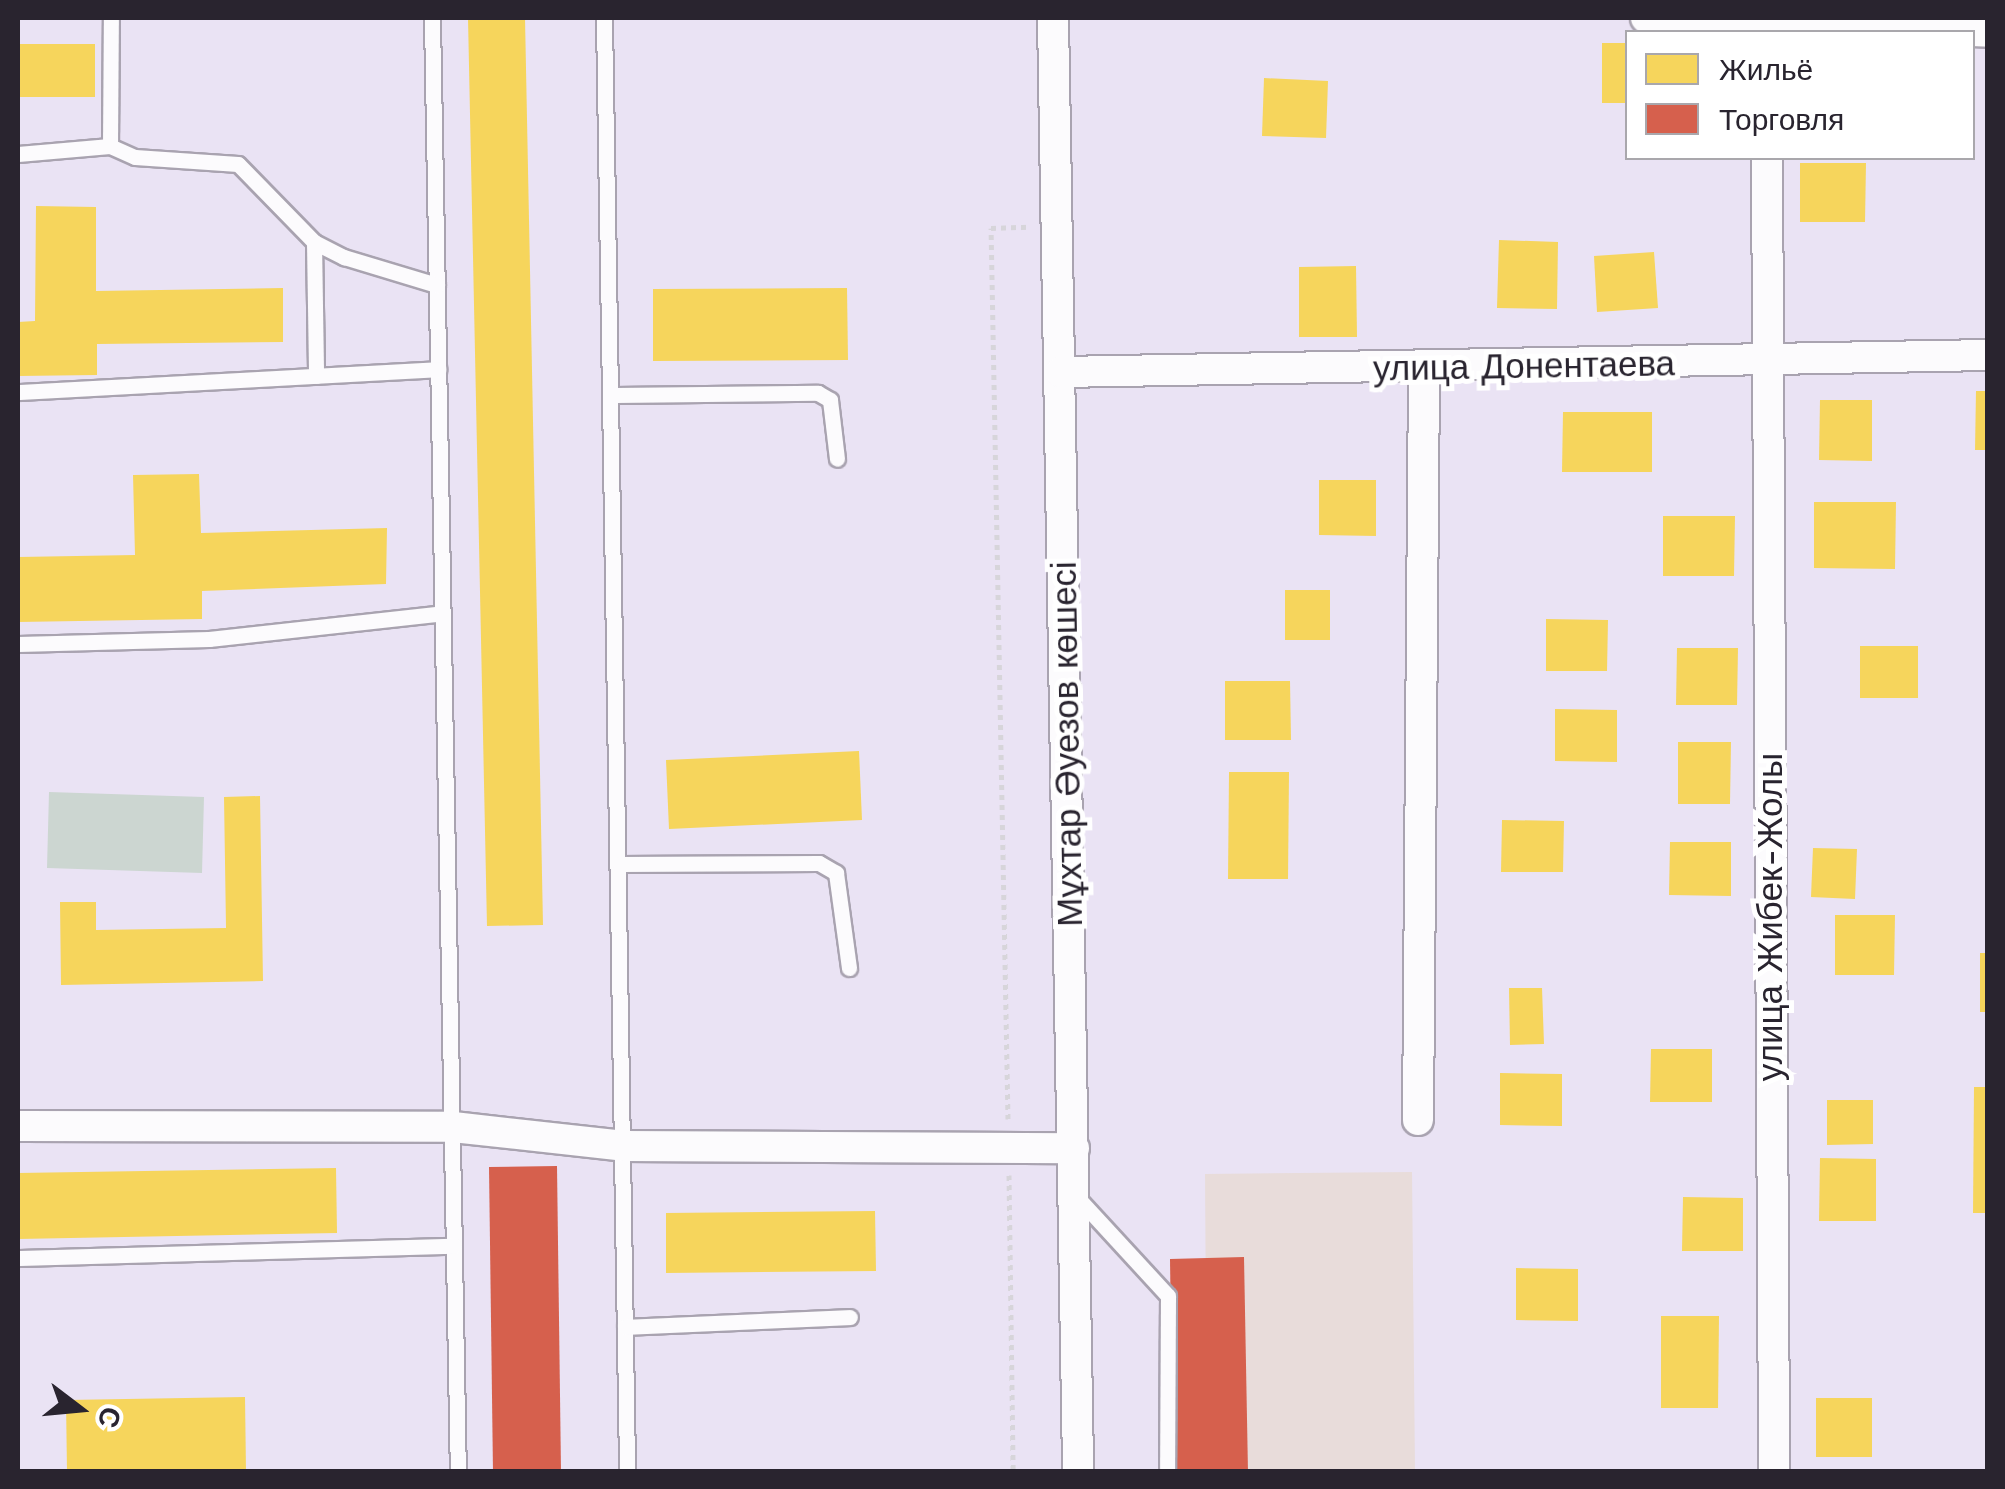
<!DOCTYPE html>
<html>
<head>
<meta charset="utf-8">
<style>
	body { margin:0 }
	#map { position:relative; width:2005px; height:1489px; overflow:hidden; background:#eae3f4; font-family:"Work Sans",sans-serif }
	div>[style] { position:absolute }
	.commercial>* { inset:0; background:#e8dcda }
	.green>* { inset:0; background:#ccd6d1 }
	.homes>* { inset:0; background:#f6d55c }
	.shops>* { inset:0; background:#d6604d }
	.path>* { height:5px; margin-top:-2.5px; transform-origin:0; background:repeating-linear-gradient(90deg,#d7d5da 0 5px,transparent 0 10px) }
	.roads { filter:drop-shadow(2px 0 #a9a3b0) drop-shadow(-2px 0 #a9a3b0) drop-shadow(0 2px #a9a3b0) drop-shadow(0 -2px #a9a3b0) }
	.service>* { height:15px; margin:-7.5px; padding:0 7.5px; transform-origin:7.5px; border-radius:7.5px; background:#fcfbfd }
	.minor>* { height:30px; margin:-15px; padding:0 15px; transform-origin:15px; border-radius:15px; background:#fcfbfd }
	span { translate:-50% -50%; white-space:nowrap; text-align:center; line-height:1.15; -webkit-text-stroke:10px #fff; paint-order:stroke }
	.street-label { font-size:35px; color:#29242f }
	.frame { position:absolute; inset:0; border:20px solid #29242f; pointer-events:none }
	.legend { position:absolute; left:1625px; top:30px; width:350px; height:130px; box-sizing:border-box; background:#fff; border:2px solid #a9a7ac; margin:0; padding:12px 18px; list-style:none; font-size:30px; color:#29242f }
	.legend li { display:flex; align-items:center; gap:20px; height:50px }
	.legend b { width:50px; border:2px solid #a9a7ac }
	.north { position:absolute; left:30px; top:1359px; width:100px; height:100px; -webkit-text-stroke:8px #fff; paint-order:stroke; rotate:106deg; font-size:28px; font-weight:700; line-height:40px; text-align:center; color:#29242f }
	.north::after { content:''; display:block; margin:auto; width:35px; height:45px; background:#29242f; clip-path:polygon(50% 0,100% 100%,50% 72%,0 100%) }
</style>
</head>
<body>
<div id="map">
	<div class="commercial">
		<i style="clip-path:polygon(1412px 1172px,1415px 1471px,1207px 1471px,1205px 1174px)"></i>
	</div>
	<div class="green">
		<i style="clip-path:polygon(49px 792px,204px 797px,202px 873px,47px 868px)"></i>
	</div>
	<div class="homes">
		<i style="clip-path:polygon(468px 18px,525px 18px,543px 925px,487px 926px)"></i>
		<i style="clip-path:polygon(1602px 43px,1628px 43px,1628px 103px,1602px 103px)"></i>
		<i style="clip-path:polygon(18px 44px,95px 44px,95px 97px,18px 97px)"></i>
		<i style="clip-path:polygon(1264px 78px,1328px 81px,1326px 138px,1262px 136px)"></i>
		<i style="clip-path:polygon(1800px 163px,1866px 163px,1865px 222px,1800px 222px)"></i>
		<i style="clip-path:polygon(36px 206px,96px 207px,96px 291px,283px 288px,283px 342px,97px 344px,97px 375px,18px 376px,18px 322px,35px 321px)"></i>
		<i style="clip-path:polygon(1499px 240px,1558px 242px,1557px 309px,1497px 308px)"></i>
		<i style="clip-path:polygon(1654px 252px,1658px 308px,1597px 312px,1594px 256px)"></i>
		<i style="clip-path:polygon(1356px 266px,1357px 337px,1299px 337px,1299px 267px)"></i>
		<i style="clip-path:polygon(847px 288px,848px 360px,653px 361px,653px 289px)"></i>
		<i style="clip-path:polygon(1976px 391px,1988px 391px,1988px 450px,1975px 450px)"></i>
		<i style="clip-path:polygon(1820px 400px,1872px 400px,1872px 461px,1819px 460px)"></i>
		<i style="clip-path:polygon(1563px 412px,1652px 412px,1652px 472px,1562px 472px)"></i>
		<i style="clip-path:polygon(199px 474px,201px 533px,387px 528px,386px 584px,202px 591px,202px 619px,18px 622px,18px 557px,135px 555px,133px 475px)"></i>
		<i style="clip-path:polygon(1319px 480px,1376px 480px,1376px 536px,1319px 535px)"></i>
		<i style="clip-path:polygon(1814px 502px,1896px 502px,1895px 569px,1814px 568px)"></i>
		<i style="clip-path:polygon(1663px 516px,1735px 516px,1734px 576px,1663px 576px)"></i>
		<i style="clip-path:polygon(1285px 590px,1330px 590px,1330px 640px,1285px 640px)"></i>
		<i style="clip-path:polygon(1546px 619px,1608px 620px,1607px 671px,1546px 671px)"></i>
		<i style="clip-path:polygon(1860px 646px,1918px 646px,1918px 698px,1860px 698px)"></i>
		<i style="clip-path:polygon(1677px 648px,1738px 648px,1737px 705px,1676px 705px)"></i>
		<i style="clip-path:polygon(1225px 681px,1290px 681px,1291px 740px,1225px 740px)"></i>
		<i style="clip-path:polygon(1555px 709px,1617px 710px,1617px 762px,1555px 761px)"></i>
		<i style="clip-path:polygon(1678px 742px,1731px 742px,1730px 804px,1678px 804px)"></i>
		<i style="clip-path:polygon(859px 751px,862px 820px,669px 829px,666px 760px)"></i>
		<i style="clip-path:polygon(1229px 772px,1289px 772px,1288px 879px,1228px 879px)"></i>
		<i style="clip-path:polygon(260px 796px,263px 981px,61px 985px,60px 902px,96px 902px,96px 930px,226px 928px,224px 797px)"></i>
		<i style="clip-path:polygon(1502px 820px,1564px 821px,1563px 872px,1501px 872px)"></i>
		<i style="clip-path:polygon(1670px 842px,1731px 842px,1731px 896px,1669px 895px)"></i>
		<i style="clip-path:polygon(1813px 848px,1857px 849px,1855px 899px,1811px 897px)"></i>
		<i style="clip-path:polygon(1835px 915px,1895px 915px,1894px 975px,1835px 975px)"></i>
		<i style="clip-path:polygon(1980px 953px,1988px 953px,1988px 1012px,1980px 1012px)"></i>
		<i style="clip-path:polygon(1509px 988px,1542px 988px,1544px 1044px,1510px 1045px)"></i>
		<i style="clip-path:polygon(1651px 1049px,1712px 1049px,1712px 1102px,1650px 1102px)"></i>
		<i style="clip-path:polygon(1500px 1073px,1562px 1074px,1562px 1126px,1500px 1125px)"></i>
		<i style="clip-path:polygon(1974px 1087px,1988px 1087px,1988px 1213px,1973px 1213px)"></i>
		<i style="clip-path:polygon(1827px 1100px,1873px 1100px,1873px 1144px,1827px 1145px)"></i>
		<i style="clip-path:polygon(1820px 1158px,1876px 1159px,1876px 1221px,1819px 1221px)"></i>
		<i style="clip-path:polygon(336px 1168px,337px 1233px,18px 1239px,18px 1173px)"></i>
		<i style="clip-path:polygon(1683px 1197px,1743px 1198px,1743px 1251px,1682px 1251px)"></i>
		<i style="clip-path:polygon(875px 1211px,876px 1271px,666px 1273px,666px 1213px)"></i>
		<i style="clip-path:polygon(1516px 1268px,1578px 1269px,1578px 1321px,1516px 1320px)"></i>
		<i style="clip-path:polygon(1661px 1316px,1719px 1316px,1718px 1408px,1661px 1408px)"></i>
		<i style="clip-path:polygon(245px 1397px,246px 1472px,67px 1472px,66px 1400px)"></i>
		<i style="clip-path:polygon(1816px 1398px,1872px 1398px,1872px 1457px,1816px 1457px)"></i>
	</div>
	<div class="shops">
		<i style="clip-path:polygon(557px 1166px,561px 1472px,493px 1472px,489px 1167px)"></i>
		<i style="clip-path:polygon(1244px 1257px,1248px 1472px,1173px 1472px,1170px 1259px)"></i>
	</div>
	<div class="path">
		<i style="left:1008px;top:1119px;width:891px;rotate:-91.09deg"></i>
		<i style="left:991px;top:228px;width:38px;rotate:-2deg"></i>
		<i style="left:1009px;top:1175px;width:297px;rotate:89.2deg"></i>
	</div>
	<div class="roads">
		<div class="service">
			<i style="left:432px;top:18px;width:1454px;rotate:88.98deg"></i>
			<i style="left:604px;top:18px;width:1454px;rotate:89.09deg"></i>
			<i style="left:110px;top:146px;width:128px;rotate:-89.6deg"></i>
			<i style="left:18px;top:154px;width:92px;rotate:-5deg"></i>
			<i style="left:110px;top:146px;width:27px;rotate:24deg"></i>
			<i style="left:135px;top:157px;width:103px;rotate:3.9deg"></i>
			<i style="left:238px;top:164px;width:109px;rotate:45.7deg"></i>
			<i style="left:314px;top:242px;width:34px;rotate:27deg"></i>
			<i style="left:344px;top:257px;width:97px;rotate:16.8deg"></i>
			<i style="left:314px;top:242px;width:134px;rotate:89.1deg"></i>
			<i style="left:18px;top:392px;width:421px;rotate:-3.1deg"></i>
			<i style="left:615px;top:395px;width:203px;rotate:-0.6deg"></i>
			<i style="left:818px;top:393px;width:14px;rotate:30deg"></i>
			<i style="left:830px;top:400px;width:59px;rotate:83.2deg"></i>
			<i style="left:18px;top:644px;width:191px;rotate:-1.5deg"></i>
			<i style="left:209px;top:639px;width:235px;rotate:-6.3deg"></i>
			<i style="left:620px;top:864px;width:199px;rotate:-0.3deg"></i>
			<i style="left:819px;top:863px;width:20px;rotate:30deg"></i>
			<i style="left:836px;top:873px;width:96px;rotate:82.2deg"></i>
			<i style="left:1077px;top:1197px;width:134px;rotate:47.4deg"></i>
			<i style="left:1168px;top:1296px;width:176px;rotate:90.3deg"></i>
			<i style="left:18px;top:1258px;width:436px;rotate:-1.6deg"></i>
			<i style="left:625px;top:1327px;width:225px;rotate:-2.5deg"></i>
		</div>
		<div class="minor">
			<i style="left:1053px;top:18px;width:1454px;rotate:89.01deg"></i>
			<i style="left:1646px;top:18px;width:342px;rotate:2.3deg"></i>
			<i style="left:1767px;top:158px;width:1314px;rotate:89.69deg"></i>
			<i style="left:1061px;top:372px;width:927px;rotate:-1.05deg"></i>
			<i style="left:1418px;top:1120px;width:752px;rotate:-89.54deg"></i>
			<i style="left:18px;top:1126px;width:435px;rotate:0.1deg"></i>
			<i style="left:453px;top:1127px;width:172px;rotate:6.3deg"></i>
			<i style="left:624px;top:1146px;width:450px;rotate:0.3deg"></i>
		</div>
	</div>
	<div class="street-label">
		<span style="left:1524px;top:366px;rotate:-1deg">улица Донентаева</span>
		<span style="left:1067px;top:744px;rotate:-91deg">Мұхтар Әуезов көшесі</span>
		<span style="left:1770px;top:917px;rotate:-90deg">улица Жибек-Жолы</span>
	</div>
	<div class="frame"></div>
	<ul class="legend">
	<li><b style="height:28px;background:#f6d55c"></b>Жильё</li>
	<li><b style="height:28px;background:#d6604d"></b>Торговля</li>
	</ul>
	<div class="north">С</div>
</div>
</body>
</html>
